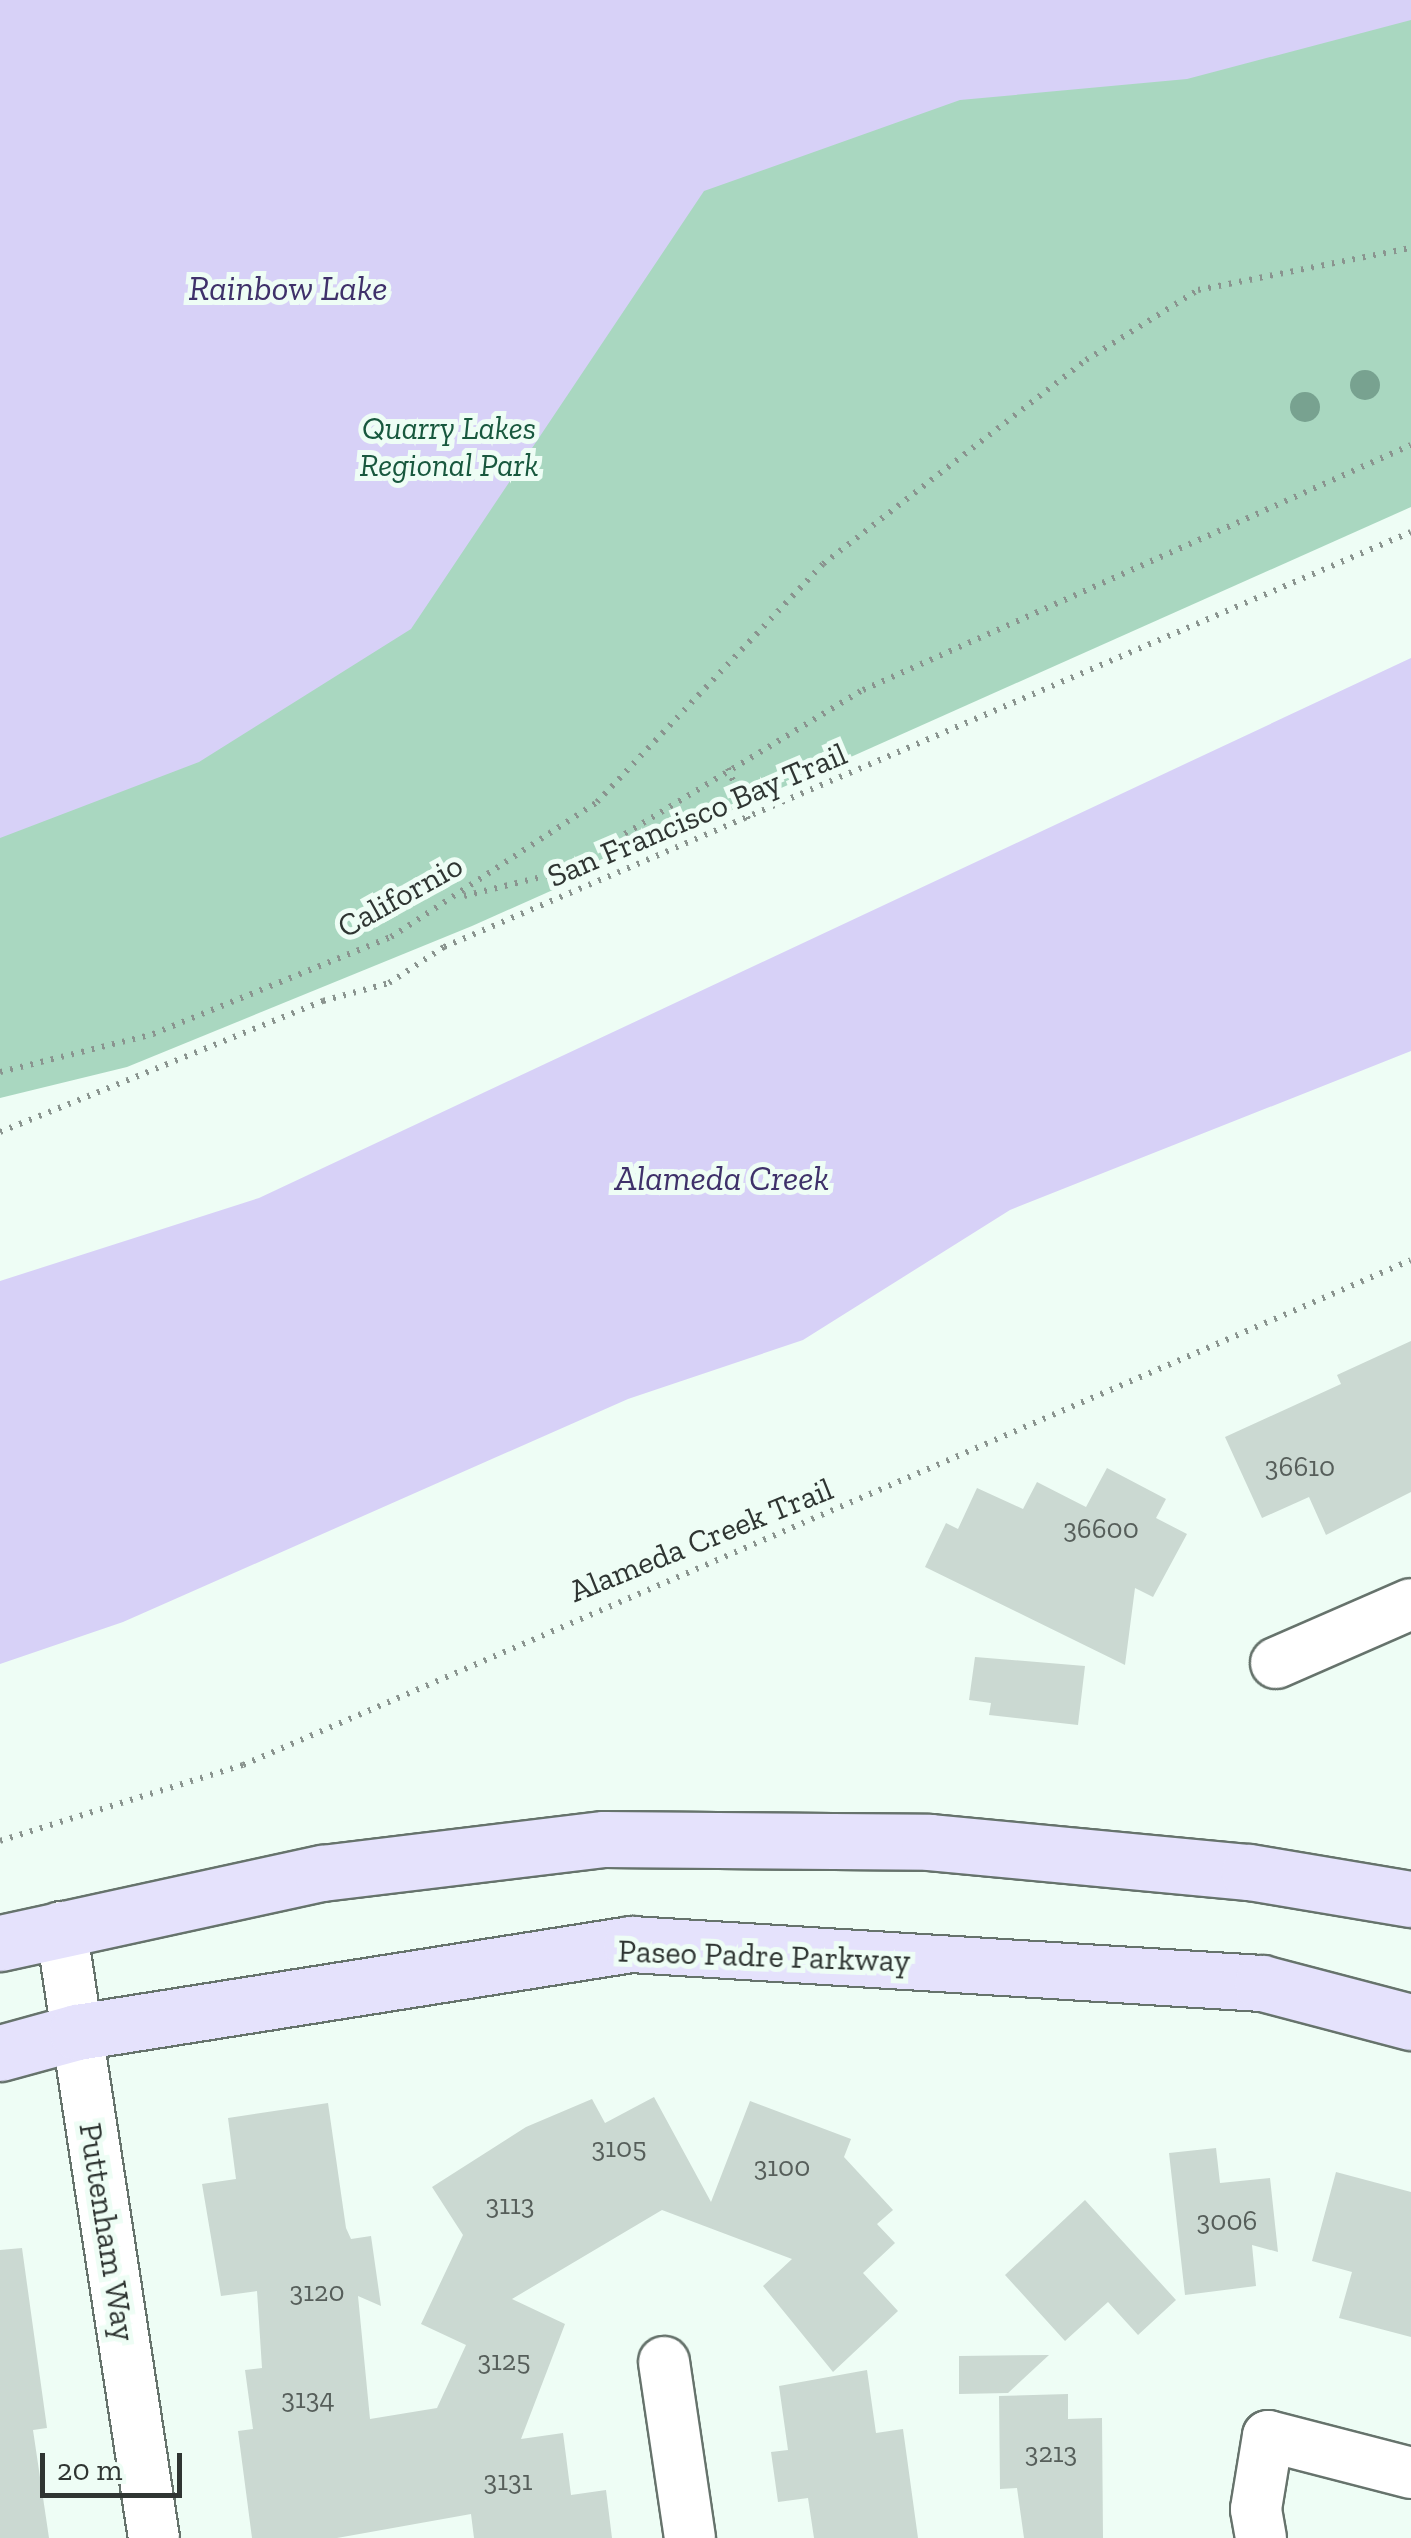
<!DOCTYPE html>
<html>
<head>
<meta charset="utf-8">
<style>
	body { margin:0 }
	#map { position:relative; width:1411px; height:2538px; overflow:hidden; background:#eefdf5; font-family:"Zilla Slab",serif }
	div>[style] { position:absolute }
	.green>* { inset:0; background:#a9d7c0 }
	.water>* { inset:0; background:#d7d1f7 }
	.building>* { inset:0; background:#cbd9d2 }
	.path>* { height:6px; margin-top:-3px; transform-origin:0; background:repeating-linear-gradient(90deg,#8a948f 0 2.5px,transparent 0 10.5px) }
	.roads { filter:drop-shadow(2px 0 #66736c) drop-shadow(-2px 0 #66736c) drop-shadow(0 2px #66736c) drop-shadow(0 -2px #66736c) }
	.minor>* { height:50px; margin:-25px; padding:0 25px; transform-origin:25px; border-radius:25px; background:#fff }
	.major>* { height:55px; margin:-27.5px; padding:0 27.5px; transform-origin:27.5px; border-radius:27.5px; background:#e5e2fc }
	.trees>* { width:30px; height:30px; margin:-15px; border-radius:50%; background:#78a290 }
	span { translate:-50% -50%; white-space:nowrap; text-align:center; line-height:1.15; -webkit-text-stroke:10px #eefdf5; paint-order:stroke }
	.number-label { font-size:28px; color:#565e5a }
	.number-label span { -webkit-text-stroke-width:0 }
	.park-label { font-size:32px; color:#18583e; font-style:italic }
	.street-label { font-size:32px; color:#2f3532 }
	.water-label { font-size:35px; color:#3f316a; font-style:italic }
	.scale { position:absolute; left:40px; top:2453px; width:142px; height:45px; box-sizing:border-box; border:5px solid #2f3532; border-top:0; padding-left:12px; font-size:30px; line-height:35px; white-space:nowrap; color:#2f3532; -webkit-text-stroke:8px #eefdf5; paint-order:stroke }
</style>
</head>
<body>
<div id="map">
	<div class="green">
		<i style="clip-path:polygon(0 0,1411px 0,1411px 507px,472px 926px,127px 1067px,0 1098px)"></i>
	</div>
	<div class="water">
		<i style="clip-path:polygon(0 0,1411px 0,1411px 20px,1187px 79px,960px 100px,704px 191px,411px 629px,199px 762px,0 838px)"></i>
		<i style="clip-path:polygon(1411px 658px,1411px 1051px,1010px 1210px,803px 1340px,628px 1399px,123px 1622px,0 1664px,0 1281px,259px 1198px)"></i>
	</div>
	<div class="building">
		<i style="clip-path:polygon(1411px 1341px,1411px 1492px,1326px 1535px,1309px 1497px,1262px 1518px,1225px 1437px,1341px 1384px,1337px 1375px)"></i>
		<i style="clip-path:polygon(1107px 1468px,1166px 1499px,1156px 1518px,1187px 1534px,1153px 1597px,1135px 1588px,1125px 1665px,925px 1567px,946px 1523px,958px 1529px,977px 1488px,1023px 1509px,1037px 1482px,1086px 1507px)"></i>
		<i style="clip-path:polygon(975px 1657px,1085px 1666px,1078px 1725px,989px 1715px,991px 1703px,969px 1700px)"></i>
		<i style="clip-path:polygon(654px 2097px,711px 2202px,750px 2101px,851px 2139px,844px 2157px,893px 2210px,877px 2224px,895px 2243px,863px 2273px,898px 2311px,833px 2372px,763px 2286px,792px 2259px,662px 2210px,512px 2299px,565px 2324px,521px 2439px,563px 2433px,571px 2495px,606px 2490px,612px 2538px,474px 2538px,471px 2514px,337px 2538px,252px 2538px,238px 2431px,253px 2429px,245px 2370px,262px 2368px,257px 2291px,221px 2296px,202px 2184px,236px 2179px,228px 2118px,328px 2103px,346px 2228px,351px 2239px,371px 2236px,381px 2306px,358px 2296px,370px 2419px,437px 2408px,466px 2345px,421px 2324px,463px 2235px,432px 2187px,526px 2127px,592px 2099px,605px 2123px)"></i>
		<i style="clip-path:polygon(1216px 2148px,1220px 2183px,1270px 2178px,1278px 2252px,1252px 2245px,1256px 2286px,1185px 2295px,1169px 2153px)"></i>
		<i style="clip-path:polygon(1336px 2172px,1411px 2192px,1411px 2337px,1339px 2318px,1352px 2272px,1312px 2261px)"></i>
		<i style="clip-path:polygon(1085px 2200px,1176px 2300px,1138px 2335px,1108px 2302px,1065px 2341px,1005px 2275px)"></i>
		<i style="clip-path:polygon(22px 2248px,47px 2428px,33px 2430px,49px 2538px,0 2538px,0 2250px)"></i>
		<i style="clip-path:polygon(1049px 2355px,1008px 2393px,959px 2394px,959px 2356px)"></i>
		<i style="clip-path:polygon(867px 2370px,876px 2433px,903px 2429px,918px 2538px,814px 2538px,808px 2498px,778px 2502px,771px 2452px,788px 2450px,779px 2386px)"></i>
		<i style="clip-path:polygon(1068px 2394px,1068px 2419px,1102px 2418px,1103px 2538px,1024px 2538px,1017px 2488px,1000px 2489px,999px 2396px)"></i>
	</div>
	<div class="path">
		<i style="left:728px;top:768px;width:58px;rotate:68.7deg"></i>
		<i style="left:464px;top:896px;width:101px;rotate:-13.8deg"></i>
		<i style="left:562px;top:872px;width:352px;rotate:-31.2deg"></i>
		<i style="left:863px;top:690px;width:600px;rotate:-24.09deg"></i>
		<i style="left:0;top:1072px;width:158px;rotate:-13.9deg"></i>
		<i style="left:153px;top:1034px;width:257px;rotate:-22.2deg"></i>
		<i style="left:391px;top:937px;width:246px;rotate:-33.2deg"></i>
		<i style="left:597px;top:802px;width:328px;rotate:-46.5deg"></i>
		<i style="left:823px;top:564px;width:333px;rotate:-37.8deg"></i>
		<i style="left:1086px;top:360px;width:132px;rotate:-32deg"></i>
		<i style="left:1198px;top:290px;width:217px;rotate:-11.2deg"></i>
		<i style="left:0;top:1132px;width:349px;rotate:-22.1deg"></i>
		<i style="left:323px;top:1001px;width:68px;rotate:-15.3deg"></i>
		<i style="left:389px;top:983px;width:66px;rotate:-33.2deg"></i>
		<i style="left:444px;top:947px;width:1052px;rotate:-23.23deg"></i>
		<i style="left:0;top:1841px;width:255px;rotate:-17.4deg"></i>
		<i style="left:243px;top:1765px;width:1272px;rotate:-23.38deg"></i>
	</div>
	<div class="roads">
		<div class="minor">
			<i style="left:1276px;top:1663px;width:147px;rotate:-23.6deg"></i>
			<i style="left:61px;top:1927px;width:618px;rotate:81.35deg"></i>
			<i style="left:664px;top:2362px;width:178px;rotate:81.6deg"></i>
			<i style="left:1261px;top:2538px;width:29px;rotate:-100deg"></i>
			<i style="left:1256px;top:2509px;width:74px;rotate:-80.7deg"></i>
			<i style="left:1268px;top:2436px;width:148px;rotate:14.5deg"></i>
		</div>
		<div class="major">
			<i style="left:0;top:1943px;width:330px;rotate:-12.3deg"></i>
			<i style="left:322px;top:1873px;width:284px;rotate:-6.9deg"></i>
			<i style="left:604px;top:1839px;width:325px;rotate:0.5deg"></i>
			<i style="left:929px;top:1842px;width:321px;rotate:5.4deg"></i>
			<i style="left:1249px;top:1872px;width:164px;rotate:9.5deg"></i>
			<i style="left:0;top:2053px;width:80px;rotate:-15.3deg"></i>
			<i style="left:77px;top:2032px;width:561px;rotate:-9.03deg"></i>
			<i style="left:631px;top:1944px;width:632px;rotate:3.54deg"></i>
			<i style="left:1262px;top:1983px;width:154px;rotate:14.7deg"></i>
		</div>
	</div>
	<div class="trees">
		<i style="left:1365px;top:385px"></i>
		<i style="left:1305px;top:407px"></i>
	</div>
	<div class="number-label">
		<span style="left:1300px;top:1467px">36610</span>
		<span style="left:1101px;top:1529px">36600</span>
		<span style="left:619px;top:2148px">3105</span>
		<span style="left:782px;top:2167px">3100</span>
		<span style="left:510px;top:2205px">3113</span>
		<span style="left:1227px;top:2221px">3006</span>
		<span style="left:317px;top:2292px">3120</span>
		<span style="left:504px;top:2361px">3125</span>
		<span style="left:308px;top:2399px">3134</span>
		<span style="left:1051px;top:2453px">3213</span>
		<span style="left:508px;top:2481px">3131</span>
	</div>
	<div class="park-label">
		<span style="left:449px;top:447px">Quarry Lakes<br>Regional Park</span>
	</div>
	<div class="street-label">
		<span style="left:697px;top:815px;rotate:-23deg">San Francisco Bay Trail</span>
		<span style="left:400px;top:896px;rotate:-29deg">Californio</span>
		<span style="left:701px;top:1540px;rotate:-22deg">Alameda Creek Trail</span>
		<span style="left:764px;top:1956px;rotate:2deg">Paseo Padre Parkway</span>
		<span style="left:107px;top:2232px;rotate:81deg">Puttenham Way</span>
	</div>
	<div class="water-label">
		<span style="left:288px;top:288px">Rainbow Lake</span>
		<span style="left:722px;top:1178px">Alameda Creek</span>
	</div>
	<div class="scale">20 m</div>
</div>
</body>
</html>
